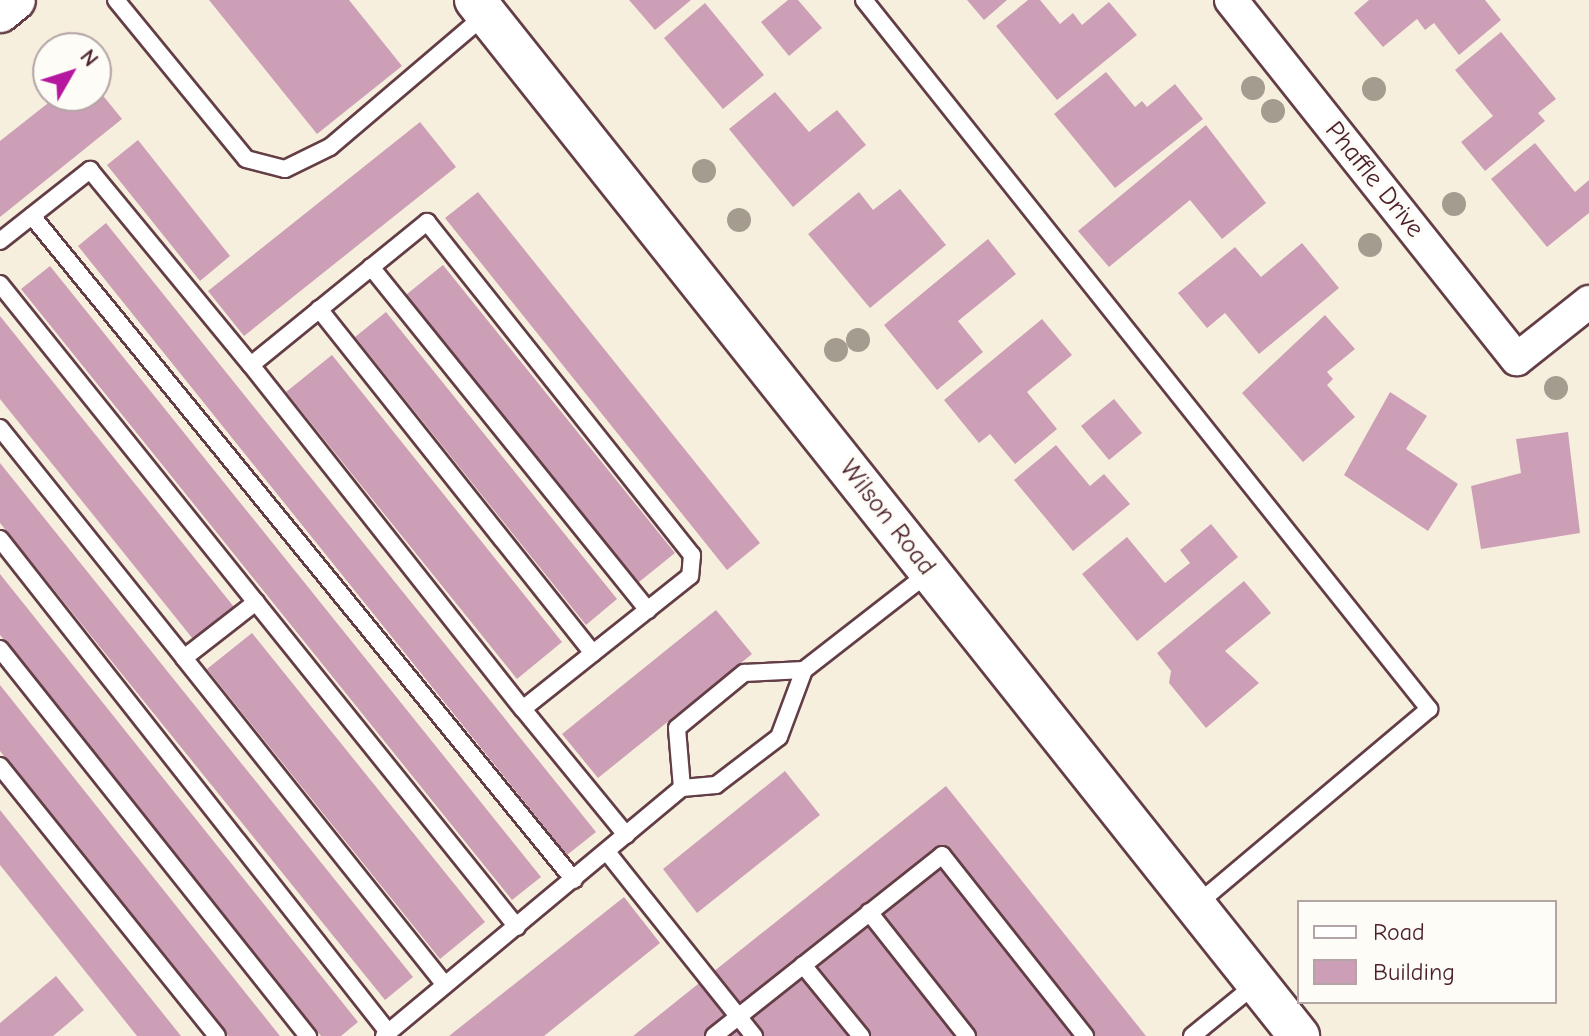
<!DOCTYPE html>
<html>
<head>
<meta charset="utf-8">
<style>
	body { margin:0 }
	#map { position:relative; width:1589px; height:1036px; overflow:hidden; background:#f7efde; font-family:"Comic Neue",sans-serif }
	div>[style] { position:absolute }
	.building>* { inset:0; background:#cc9fb6 }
	.roads { filter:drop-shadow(2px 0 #643e46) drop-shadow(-2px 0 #643e46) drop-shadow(0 2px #643e46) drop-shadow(0 -2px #643e46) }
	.service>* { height:16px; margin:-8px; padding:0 8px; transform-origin:8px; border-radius:8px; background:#fff }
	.minor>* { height:32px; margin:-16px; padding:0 16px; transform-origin:16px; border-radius:16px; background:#fff }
	.tertiary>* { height:40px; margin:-20px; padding:0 20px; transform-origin:20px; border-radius:20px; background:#fff }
	.trees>* { width:24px; height:24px; margin:-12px; border-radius:50%; background:#a49c8e }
	span { translate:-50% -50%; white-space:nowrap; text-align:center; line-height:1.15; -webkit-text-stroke:7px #fdfcf7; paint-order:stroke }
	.street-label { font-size:26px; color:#4a1f2b }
	.legend { position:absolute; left:1297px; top:900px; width:260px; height:104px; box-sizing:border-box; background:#fdfcf7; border:2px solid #b5a4a5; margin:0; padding:10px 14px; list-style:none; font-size:24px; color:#4a1f2b }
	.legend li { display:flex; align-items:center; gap:16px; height:40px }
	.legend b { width:40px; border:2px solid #b5a4a5 }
	.north { position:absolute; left:32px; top:32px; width:80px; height:80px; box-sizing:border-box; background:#fdfcf7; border:2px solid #b5a4a5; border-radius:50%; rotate:51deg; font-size:22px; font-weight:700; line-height:32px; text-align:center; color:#4a1f2b }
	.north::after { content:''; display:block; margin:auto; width:28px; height:36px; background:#b5179e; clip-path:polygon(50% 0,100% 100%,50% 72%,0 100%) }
</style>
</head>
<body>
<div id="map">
	<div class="building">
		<i style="clip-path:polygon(209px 0,349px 0,402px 66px,317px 134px)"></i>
		<i style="clip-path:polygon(629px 0,691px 0,655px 30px)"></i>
		<i style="clip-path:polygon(788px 0,798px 0,822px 28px,789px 56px,761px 22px)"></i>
		<i style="clip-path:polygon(967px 0,1007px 0,984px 20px)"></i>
		<i style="clip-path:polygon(1028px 0,1040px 0,1060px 24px,1073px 13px,1082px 25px,1109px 2px,1137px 35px,1057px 100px,996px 26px)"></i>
		<i style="clip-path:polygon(1369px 0,1485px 0,1501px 20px,1459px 55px,1434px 23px,1425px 30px,1417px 19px,1383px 47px,1354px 13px)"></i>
		<i style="clip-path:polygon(705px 3px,764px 75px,723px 109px,664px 38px)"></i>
		<i style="clip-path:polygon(1501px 32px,1556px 99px,1538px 113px,1545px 121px,1485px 171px,1461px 142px,1493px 116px,1455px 70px)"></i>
		<i style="clip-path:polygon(1106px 72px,1135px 107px,1142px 101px,1147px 107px,1175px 84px,1203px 119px,1115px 188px,1054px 114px)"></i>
		<i style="clip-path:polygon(96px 87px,122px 119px,0 217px,0 141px,57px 96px,96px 96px)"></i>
		<i style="clip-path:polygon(775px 92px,809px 132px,837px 110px,866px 145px,793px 207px,729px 129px)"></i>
		<i style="clip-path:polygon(420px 122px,456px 167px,244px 336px,208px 291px)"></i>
		<i style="clip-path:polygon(1206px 125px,1266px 203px,1222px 239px,1190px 200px,1109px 267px,1078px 231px)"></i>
		<i style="clip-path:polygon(138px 140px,230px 256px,200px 281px,107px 165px)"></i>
		<i style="clip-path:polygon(1535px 143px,1575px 192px,1589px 180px,1589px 213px,1547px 247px,1491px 179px)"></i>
		<i style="clip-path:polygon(900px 189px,946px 245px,870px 308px,808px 234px,859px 192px,873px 210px)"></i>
		<i style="clip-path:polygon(478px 192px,760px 543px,727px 570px,445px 218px)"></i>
		<i style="clip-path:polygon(106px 223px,596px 832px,567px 855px,78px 246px)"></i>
		<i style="clip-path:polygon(988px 239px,1016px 274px,958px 321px,983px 352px,937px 390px,884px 325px)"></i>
		<i style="clip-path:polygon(1302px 243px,1339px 288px,1259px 354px,1225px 313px,1207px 328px,1178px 293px,1235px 247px,1261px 277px)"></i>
		<i style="clip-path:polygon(443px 265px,675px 553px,634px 586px,402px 298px)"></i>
		<i style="clip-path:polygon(50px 266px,541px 877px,512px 900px,21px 289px)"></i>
		<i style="clip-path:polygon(386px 312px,617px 599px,586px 625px,355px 337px)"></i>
		<i style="clip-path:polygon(1325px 315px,1355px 349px,1327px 372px,1333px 379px,1327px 385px,1355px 417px,1303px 462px,1242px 393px)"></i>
		<i style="clip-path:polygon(0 316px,234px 607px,193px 639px,0 399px)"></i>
		<i style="clip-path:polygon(1042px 319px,1072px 355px,1027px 392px,1057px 429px,1015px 464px,990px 434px,979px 443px,944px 400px)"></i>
		<i style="clip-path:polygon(332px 355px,562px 642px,517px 679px,286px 392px)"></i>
		<i style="clip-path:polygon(1390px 392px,1427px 416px,1406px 449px,1458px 484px,1428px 531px,1344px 475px)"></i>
		<i style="clip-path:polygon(1114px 399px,1142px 433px,1109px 460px,1081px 426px)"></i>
		<i style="clip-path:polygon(1568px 432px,1580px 533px,1481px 549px,1471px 486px,1521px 473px,1516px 439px)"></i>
		<i style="clip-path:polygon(1056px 445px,1090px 486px,1104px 474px,1130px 504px,1073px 551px,1014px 480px)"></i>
		<i style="clip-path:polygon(0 463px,413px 977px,385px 1000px,0 523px)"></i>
		<i style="clip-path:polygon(1211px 524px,1238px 557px,1137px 641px,1082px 574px,1127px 537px,1165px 583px,1190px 563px,1180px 550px)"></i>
		<i style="clip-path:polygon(0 574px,358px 1022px,341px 1036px,321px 1036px,0 635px)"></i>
		<i style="clip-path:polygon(1244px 581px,1271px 613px,1225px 651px,1259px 683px,1206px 728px,1169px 683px,1171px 671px,1157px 653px)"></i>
		<i style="clip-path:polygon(716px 610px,752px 654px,598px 778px,562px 734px)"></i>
		<i style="clip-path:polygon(252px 633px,485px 922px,440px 959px,207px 669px)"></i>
		<i style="clip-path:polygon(0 685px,280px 1036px,228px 1036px,0 751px)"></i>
		<i style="clip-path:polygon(785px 771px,820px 815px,697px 913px,663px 869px)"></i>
		<i style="clip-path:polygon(946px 786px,1146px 1036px,633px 1036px)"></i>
		<i style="clip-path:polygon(0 810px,181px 1036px,137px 1036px,0 865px)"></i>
		<i style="clip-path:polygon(624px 897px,660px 943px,544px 1036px,449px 1036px)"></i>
		<i style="clip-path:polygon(56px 976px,84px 1010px,53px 1036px,0 1036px,0 1023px)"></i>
	</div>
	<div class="roads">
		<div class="service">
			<i style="left:116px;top:0;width:205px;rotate:50.7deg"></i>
			<i style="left:246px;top:159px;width:40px;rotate:14.4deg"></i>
			<i style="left:285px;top:169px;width:50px;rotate:-26.1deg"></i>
			<i style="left:330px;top:147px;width:205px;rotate:-40.4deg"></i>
			<i style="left:864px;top:0;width:907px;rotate:51.45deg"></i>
			<i style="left:1429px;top:709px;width:304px;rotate:139.9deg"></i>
			<i style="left:32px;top:216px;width:857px;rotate:50.78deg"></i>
			<i style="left:0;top:241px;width:115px;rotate:-38.3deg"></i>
			<i style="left:90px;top:170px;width:253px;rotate:50.5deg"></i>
			<i style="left:251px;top:365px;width:227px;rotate:-39.1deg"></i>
			<i style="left:427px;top:222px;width:426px;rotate:51.5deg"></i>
			<i style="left:692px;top:555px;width:21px;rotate:95deg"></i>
			<i style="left:690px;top:576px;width:213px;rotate:141.5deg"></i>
			<i style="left:523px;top:709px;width:163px;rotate:50.7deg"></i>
			<i style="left:371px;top:267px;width:441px;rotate:51.1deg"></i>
			<i style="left:0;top:284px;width:825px;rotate:51.2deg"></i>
			<i style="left:319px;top:309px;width:440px;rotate:51.5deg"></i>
			<i style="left:251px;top:365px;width:439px;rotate:51.7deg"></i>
			<i style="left:0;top:428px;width:295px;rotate:51.3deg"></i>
			<i style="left:0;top:539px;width:627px;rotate:51.8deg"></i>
			<i style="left:256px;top:602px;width:91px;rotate:142.1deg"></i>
			<i style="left:184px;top:658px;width:418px;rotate:51.4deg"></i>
			<i style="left:0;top:649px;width:495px;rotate:51.5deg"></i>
			<i style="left:0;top:766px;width:346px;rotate:51.2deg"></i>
			<i style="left:682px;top:788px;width:60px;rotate:-94.8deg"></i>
			<i style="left:677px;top:728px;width:87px;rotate:-39.4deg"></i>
			<i style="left:744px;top:673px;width:60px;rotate:-2.9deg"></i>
			<i style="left:607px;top:852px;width:236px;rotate:51.4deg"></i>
			<i style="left:869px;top:912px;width:158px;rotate:51.7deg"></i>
			<i style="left:803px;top:965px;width:92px;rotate:50.8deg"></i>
			<i style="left:384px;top:1036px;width:388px;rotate:-39.8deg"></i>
			<i style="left:682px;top:788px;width:34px;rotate:-5deg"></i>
			<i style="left:716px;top:785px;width:79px;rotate:-37.3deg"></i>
			<i style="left:779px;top:737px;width:72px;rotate:-69.5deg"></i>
			<i style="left:804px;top:670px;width:160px;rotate:-37.9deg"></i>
			<i style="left:714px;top:1036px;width:291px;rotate:-38.4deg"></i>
			<i style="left:942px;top:855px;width:231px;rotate:51.7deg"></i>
			<i style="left:1192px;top:1036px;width:82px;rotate:-39.1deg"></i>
		</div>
		<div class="minor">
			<i style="left:1231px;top:0;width:459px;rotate:51.5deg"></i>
			<i style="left:1517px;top:359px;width:92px;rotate:-38.4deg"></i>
		</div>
		<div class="tertiary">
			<i style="left:475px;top:0;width:1324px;rotate:51.5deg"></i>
			<i style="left:0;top:12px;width:19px;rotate:-39deg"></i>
		</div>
	</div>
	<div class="trees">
		<i style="left:1253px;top:88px"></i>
		<i style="left:1374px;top:89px"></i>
		<i style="left:1273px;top:111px"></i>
		<i style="left:704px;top:171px"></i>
		<i style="left:1454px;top:204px"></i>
		<i style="left:739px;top:220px"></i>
		<i style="left:1370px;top:245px"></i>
		<i style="left:858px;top:340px"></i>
		<i style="left:836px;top:350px"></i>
		<i style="left:1556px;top:388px"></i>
	</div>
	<div class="street-label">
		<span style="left:1374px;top:180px;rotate:51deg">Phaffle Drive</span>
		<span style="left:887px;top:518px;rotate:52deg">Wilson Road</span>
	</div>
	<ul class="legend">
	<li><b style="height:10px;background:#fff"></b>Road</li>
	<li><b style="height:22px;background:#cc9fb6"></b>Building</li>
	</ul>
	<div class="north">N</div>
</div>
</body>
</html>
